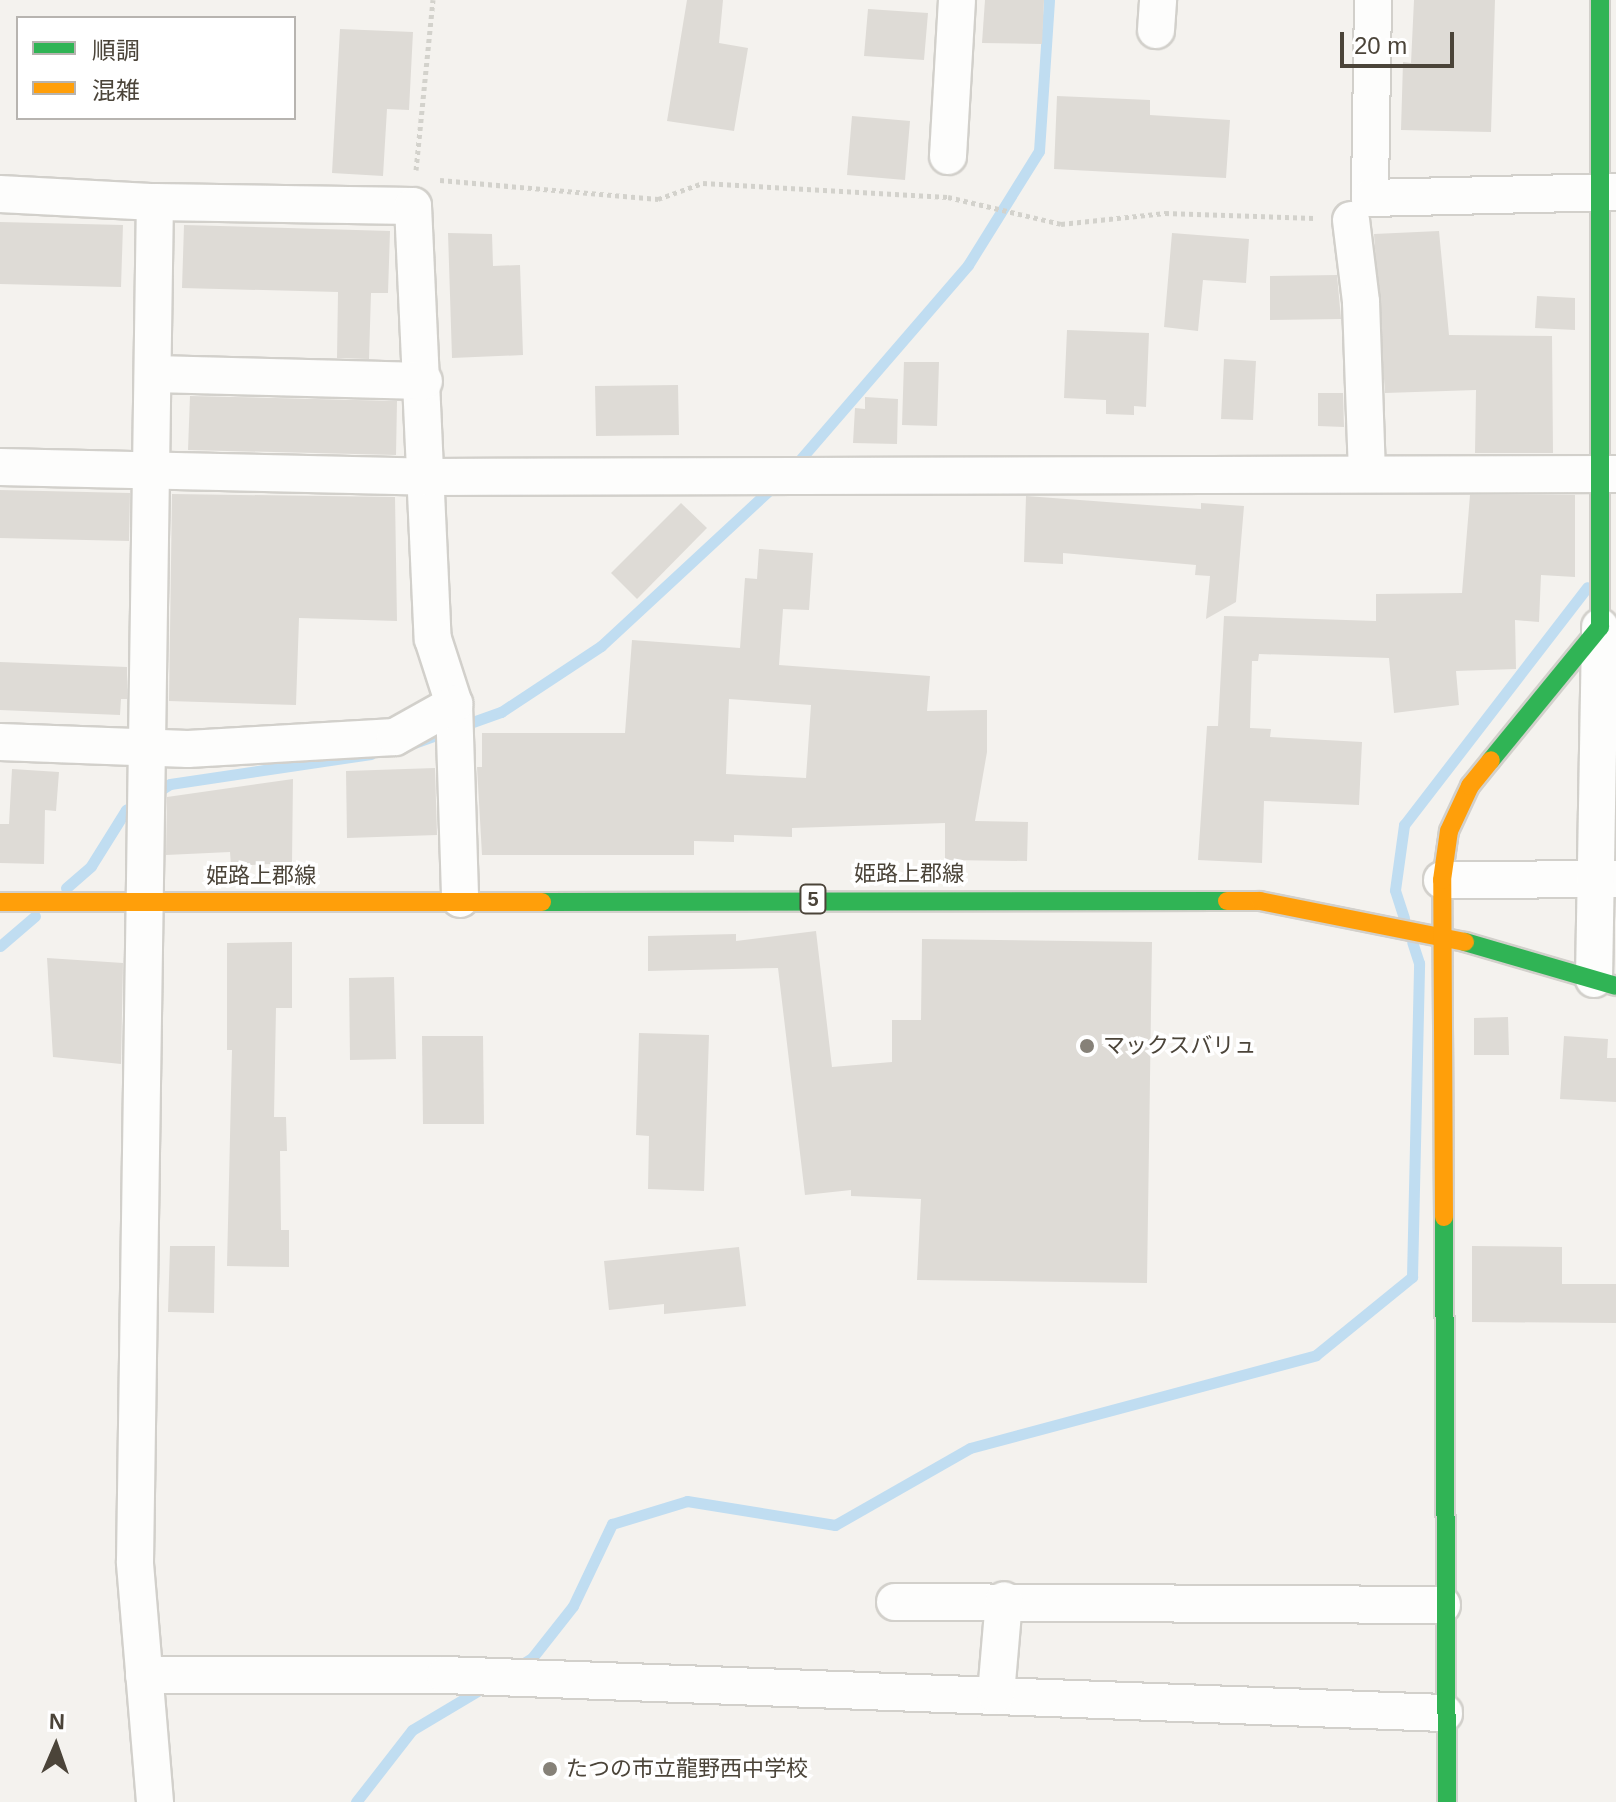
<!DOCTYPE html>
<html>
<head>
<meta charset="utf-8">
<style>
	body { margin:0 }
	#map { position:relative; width:1616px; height:1802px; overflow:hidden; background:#f4f2ee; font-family:Arial,"Noto Sans JP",sans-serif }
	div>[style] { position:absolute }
	.stream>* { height:11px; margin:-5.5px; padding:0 5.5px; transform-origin:5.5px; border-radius:5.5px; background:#c0ddf1 }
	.building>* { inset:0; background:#dedbd6 }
	.path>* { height:5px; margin-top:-2.5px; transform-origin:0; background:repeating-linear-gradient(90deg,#d3d2cc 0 4px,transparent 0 8px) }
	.roads { filter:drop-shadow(2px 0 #d2d0cb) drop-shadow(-2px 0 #d2d0cb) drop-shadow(0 2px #d2d0cb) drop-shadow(0 -2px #d2d0cb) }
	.street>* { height:36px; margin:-18px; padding:0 18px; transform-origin:18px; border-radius:18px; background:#fdfdfc }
	.fast>* { height:18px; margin:-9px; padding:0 9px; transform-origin:9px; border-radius:9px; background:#30b455 }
	.slow>* { height:18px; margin:-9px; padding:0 9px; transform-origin:9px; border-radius:9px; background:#ff9f0a }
	.dots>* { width:22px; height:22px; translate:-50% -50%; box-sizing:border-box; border:4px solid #fff; border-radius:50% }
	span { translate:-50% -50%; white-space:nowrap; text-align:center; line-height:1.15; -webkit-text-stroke:7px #fff; paint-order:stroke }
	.shield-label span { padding:2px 6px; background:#fff; border:2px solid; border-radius:6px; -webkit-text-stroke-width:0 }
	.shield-label { font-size:20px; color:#4b4439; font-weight:700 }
	.street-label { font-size:22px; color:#4b4439 }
	.poi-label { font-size:22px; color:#4b4439 }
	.left { translate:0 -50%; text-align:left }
	.legend { position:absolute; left:16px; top:16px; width:280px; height:104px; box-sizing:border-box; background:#fff; border:2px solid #b7b4b0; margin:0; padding:10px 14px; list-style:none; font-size:24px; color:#4b4439 }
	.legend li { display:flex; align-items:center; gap:16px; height:40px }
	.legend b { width:40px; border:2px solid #b7b4b0 }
	.north { position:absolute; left:16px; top:1706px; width:80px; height:80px; -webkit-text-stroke:6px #fff; paint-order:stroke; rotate:2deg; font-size:22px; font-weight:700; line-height:32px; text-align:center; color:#4b4439 }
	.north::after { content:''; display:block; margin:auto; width:28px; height:36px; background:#4b4439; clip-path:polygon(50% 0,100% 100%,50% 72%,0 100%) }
	.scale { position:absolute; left:1340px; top:32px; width:114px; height:36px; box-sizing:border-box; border:4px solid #4b4439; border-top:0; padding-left:10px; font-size:24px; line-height:28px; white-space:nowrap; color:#4b4439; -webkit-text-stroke:6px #fff; paint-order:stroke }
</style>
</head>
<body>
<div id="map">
	<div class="stream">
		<i style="left:792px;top:469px;width:269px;rotate:-49.2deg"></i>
		<i style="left:968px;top:265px;width:134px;rotate:-58.1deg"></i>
		<i style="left:1039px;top:151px;width:151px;rotate:-86.2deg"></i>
		<i style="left:411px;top:744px;width:96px;rotate:-19.6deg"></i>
		<i style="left:501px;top:712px;width:120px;rotate:-33.4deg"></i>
		<i style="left:601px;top:646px;width:236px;rotate:-42.8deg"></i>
		<i style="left:154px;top:794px;width:19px;rotate:-32deg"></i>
		<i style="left:170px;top:784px;width:203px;rotate:-8.5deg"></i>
		<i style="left:66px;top:888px;width:33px;rotate:-41deg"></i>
		<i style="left:91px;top:866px;width:66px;rotate:-58deg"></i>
		<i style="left:126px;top:810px;width:15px;rotate:-32deg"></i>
		<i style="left:1404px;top:918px;width:29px;rotate:-108deg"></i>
		<i style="left:1395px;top:890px;width:66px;rotate:-82.1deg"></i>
		<i style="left:1404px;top:825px;width:300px;rotate:-52.4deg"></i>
		<i style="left:0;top:946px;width:46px;rotate:-40.6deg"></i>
		<i style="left:519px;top:1666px;width:15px;rotate:-32deg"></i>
		<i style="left:532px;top:1658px;width:66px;rotate:-51.7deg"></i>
		<i style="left:573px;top:1606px;width:91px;rotate:-64.6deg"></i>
		<i style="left:612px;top:1524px;width:78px;rotate:-17deg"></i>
		<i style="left:687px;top:1501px;width:150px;rotate:9.2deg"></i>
		<i style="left:835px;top:1525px;width:155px;rotate:-29.7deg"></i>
		<i style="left:970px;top:1448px;width:358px;rotate:-15deg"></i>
		<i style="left:1316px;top:1355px;width:124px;rotate:-39.1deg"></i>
		<i style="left:1412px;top:1277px;width:314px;rotate:-88.7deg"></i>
		<i style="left:1419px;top:963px;width:22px;rotate:-108deg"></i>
		<i style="left:356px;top:1802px;width:91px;rotate:-52.1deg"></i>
		<i style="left:412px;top:1730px;width:84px;rotate:-30.8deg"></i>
	</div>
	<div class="building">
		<i style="clip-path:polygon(687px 0,723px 0,719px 43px,748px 48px,734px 131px,667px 121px)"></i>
		<i style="clip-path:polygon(985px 0,1044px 0,1042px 44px,982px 43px)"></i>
		<i style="clip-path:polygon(1414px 0,1495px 0,1491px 132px,1401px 130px,1403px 62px,1411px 63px)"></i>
		<i style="clip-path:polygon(868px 9px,928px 13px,924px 60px,864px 56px)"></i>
		<i style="clip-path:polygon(340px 29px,413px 32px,409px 110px,387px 109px,383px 176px,332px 173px)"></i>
		<i style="clip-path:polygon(1057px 96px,1150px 100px,1150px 115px,1230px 120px,1226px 178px,1054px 169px)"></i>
		<i style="clip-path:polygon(852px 116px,910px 121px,905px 180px,847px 175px)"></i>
		<i style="clip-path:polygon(0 222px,123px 225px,121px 287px,0 284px)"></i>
		<i style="clip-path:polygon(184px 225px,390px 231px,388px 293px,371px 293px,369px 359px,337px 358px,338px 292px,182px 288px)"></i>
		<i style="clip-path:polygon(1439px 231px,1449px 335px,1552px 336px,1553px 453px,1475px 453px,1476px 390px,1385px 393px,1374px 234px)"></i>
		<i style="clip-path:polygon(448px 233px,492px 234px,493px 266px,520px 265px,523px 355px,452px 358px)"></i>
		<i style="clip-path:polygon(1172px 233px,1249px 239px,1246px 283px,1203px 280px,1198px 331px,1164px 327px)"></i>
		<i style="clip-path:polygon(1337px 275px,1341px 319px,1270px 320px,1270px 276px)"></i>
		<i style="clip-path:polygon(1537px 296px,1575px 298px,1575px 330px,1535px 328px)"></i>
		<i style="clip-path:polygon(1067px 330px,1149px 333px,1146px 407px,1134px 406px,1134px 415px,1106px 414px,1106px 400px,1064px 398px)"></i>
		<i style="clip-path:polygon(1224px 359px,1256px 361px,1253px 420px,1221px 419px)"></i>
		<i style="clip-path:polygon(904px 362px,939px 362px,937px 426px,902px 425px)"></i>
		<i style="clip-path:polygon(678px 385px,679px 435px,596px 436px,595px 386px)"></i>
		<i style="clip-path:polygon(1318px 393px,1343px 393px,1344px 427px,1318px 426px)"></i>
		<i style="clip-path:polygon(190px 396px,397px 401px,396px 455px,188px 450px)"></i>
		<i style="clip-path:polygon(865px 397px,898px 399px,897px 444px,853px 443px,855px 408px,865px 409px)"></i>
		<i style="clip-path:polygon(0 490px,130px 493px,129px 541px,0 538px)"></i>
		<i style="clip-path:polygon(172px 494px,395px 497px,397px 621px,299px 618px,296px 705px,169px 701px)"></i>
		<i style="clip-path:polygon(1470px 495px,1575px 495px,1575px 577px,1541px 575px,1539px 622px,1515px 620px,1516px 669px,1456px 671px,1459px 705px,1394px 713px,1389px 658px,1259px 654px,1258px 661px,1252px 661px,1250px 728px,1271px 729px,1270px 737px,1362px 742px,1359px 805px,1264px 801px,1262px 863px,1198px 860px,1207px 726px,1218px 726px,1224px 616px,1376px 621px,1376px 594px,1462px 593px)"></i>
		<i style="clip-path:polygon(1026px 496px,1201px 509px,1201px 503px,1244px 506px,1236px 602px,1206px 619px,1210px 576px,1195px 575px,1196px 565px,1063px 553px,1063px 564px,1024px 562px)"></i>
		<i style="clip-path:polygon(681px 503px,707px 528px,637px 599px,611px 573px)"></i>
		<i style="clip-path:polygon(evenodd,759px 549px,813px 553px,809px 610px,783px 609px,779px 665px,930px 676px,927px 711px,987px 710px,987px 752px,975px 821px,1028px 822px,1027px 861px,945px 860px,945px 823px,792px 828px,792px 837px,734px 835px,734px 842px,694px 841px,694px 855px,482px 855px,477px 767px,482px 767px,482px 733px,625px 733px,632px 640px,740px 648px,745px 578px,757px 579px,759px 549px,729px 699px,811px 705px,806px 778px,726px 774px,729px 699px)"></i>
		<i style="clip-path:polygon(0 662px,127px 667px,127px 699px,121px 699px,120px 715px,0 710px)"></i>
		<i style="clip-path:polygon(435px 768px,437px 835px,347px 838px,346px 771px)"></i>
		<i style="clip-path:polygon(12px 769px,59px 772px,56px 811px,45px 810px,44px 864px,0 863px,0 824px,9px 824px)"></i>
		<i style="clip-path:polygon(293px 779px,292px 863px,231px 866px,230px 852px,166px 855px,167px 797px)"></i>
		<i style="clip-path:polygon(816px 931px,832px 1067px,892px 1062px,892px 1020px,921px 1020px,922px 939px,1152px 942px,1147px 1283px,917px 1280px,921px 1199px,851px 1196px,851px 1190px,805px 1195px,778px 968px,648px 971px,648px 936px,736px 934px,736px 941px)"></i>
		<i style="clip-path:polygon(292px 942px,292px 1008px,276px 1008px,274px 1117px,286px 1117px,287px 1151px,280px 1151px,281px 1230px,289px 1230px,289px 1267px,227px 1266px,232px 1050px,227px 1050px,227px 943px)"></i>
		<i style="clip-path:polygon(47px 958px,123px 963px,121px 1064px,53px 1057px)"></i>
		<i style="clip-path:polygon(394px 977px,396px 1059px,350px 1060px,349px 978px)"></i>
		<i style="clip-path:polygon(1508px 1017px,1509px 1055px,1474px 1055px,1474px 1018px)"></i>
		<i style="clip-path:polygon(639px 1033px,709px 1035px,704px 1191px,648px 1189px,649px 1136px,636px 1135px)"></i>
		<i style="clip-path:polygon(422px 1036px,483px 1036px,484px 1124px,423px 1124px)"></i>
		<i style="clip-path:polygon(1564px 1036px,1608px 1039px,1607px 1058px,1616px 1058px,1616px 1102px,1560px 1099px)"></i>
		<i style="clip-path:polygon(170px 1246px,215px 1246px,214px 1313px,168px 1312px)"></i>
		<i style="clip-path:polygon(1472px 1246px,1562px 1247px,1562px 1284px,1616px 1284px,1616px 1323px,1472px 1322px)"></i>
		<i style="clip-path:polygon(739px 1247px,746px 1306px,664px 1314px,664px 1304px,609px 1310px,604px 1261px)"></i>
	</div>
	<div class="path">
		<i style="left:416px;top:170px;width:171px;rotate:-84.3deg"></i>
		<i style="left:440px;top:180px;width:219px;rotate:5deg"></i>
		<i style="left:658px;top:199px;width:48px;rotate:-19.6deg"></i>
		<i style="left:703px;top:183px;width:245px;rotate:3.3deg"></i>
		<i style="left:948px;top:197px;width:116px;rotate:13.4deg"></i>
		<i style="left:1061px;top:224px;width:105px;rotate:-6deg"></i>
		<i style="left:1165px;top:213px;width:149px;rotate:1.9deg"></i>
	</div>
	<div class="roads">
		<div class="street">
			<i style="left:1373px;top:0;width:198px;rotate:90.9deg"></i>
			<i style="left:1370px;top:198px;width:246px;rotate:-1.4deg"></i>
			<i style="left:1156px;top:30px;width:30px;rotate:-86deg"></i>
			<i style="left:948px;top:156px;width:156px;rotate:-86.7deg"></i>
			<i style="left:0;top:194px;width:155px;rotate:3deg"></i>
			<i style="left:155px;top:202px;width:258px;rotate:0.9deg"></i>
			<i style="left:413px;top:206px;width:433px;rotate:87.4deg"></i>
			<i style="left:433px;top:639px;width:68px;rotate:72.1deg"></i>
			<i style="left:454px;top:704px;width:195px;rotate:88.2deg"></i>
			<i style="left:1351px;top:220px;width:83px;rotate:83deg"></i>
			<i style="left:1361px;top:302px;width:170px;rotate:88deg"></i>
			<i style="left:153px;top:374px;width:271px;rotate:1.5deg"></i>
			<i style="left:0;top:467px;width:429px;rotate:1.3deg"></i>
			<i style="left:429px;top:477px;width:1187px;rotate:-0.14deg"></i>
			<i style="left:0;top:742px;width:188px;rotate:2.1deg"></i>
			<i style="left:188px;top:749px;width:207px;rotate:-3.3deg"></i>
			<i style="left:395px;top:737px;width:68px;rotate:-29.2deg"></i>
			<i style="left:1442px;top:880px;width:174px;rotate:-0.3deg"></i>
			<i style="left:1594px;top:979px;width:352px;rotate:-89deg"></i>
			<i style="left:895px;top:1602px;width:547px;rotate:0.31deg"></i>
			<i style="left:144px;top:1675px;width:301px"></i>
			<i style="left:445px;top:1675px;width:1000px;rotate:2.18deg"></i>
			<i style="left:996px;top:1694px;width:94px;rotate:-85.1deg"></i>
			<i style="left:155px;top:1802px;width:241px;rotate:-94.8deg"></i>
			<i style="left:135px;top:1562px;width:1360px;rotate:-89.16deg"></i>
		</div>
		<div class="fast">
			<i style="left:1491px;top:760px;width:172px;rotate:-50.7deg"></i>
			<i style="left:1600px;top:627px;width:627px;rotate:-90deg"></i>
			<i style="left:542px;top:902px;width:685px;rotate:-0.08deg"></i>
			<i style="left:1465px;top:942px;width:157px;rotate:16.2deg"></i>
			<i style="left:1444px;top:1217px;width:585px;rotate:89.71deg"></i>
		</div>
		<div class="slow">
			<i style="left:1227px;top:901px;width:33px"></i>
			<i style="left:1260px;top:901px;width:209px;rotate:11.3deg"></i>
			<i style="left:0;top:902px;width:542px"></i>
			<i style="left:1444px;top:1217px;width:337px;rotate:-90.3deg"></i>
			<i style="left:1442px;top:880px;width:49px;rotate:-81.9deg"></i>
			<i style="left:1449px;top:831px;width:50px;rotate:-65deg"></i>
			<i style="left:1470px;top:786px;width:33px;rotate:-51deg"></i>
		</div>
	</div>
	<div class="dots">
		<i style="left:1087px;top:1046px;background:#868178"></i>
		<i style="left:550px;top:1769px;background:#868178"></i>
	</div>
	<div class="shield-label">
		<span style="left:813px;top:899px">5</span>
	</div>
	<div class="street-label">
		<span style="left:909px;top:874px">姫路上郡線</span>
		<span style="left:261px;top:876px">姫路上郡線</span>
	</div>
	<div class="poi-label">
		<span class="left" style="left:1103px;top:1046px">マックスバリュ</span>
		<span class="left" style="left:566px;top:1769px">たつの市立龍野西中学校</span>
	</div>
	<ul class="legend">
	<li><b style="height:10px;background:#30b455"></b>順調</li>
	<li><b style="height:10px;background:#ff9f0a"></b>混雑</li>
	</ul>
	<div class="north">N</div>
	<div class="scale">20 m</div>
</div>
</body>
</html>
